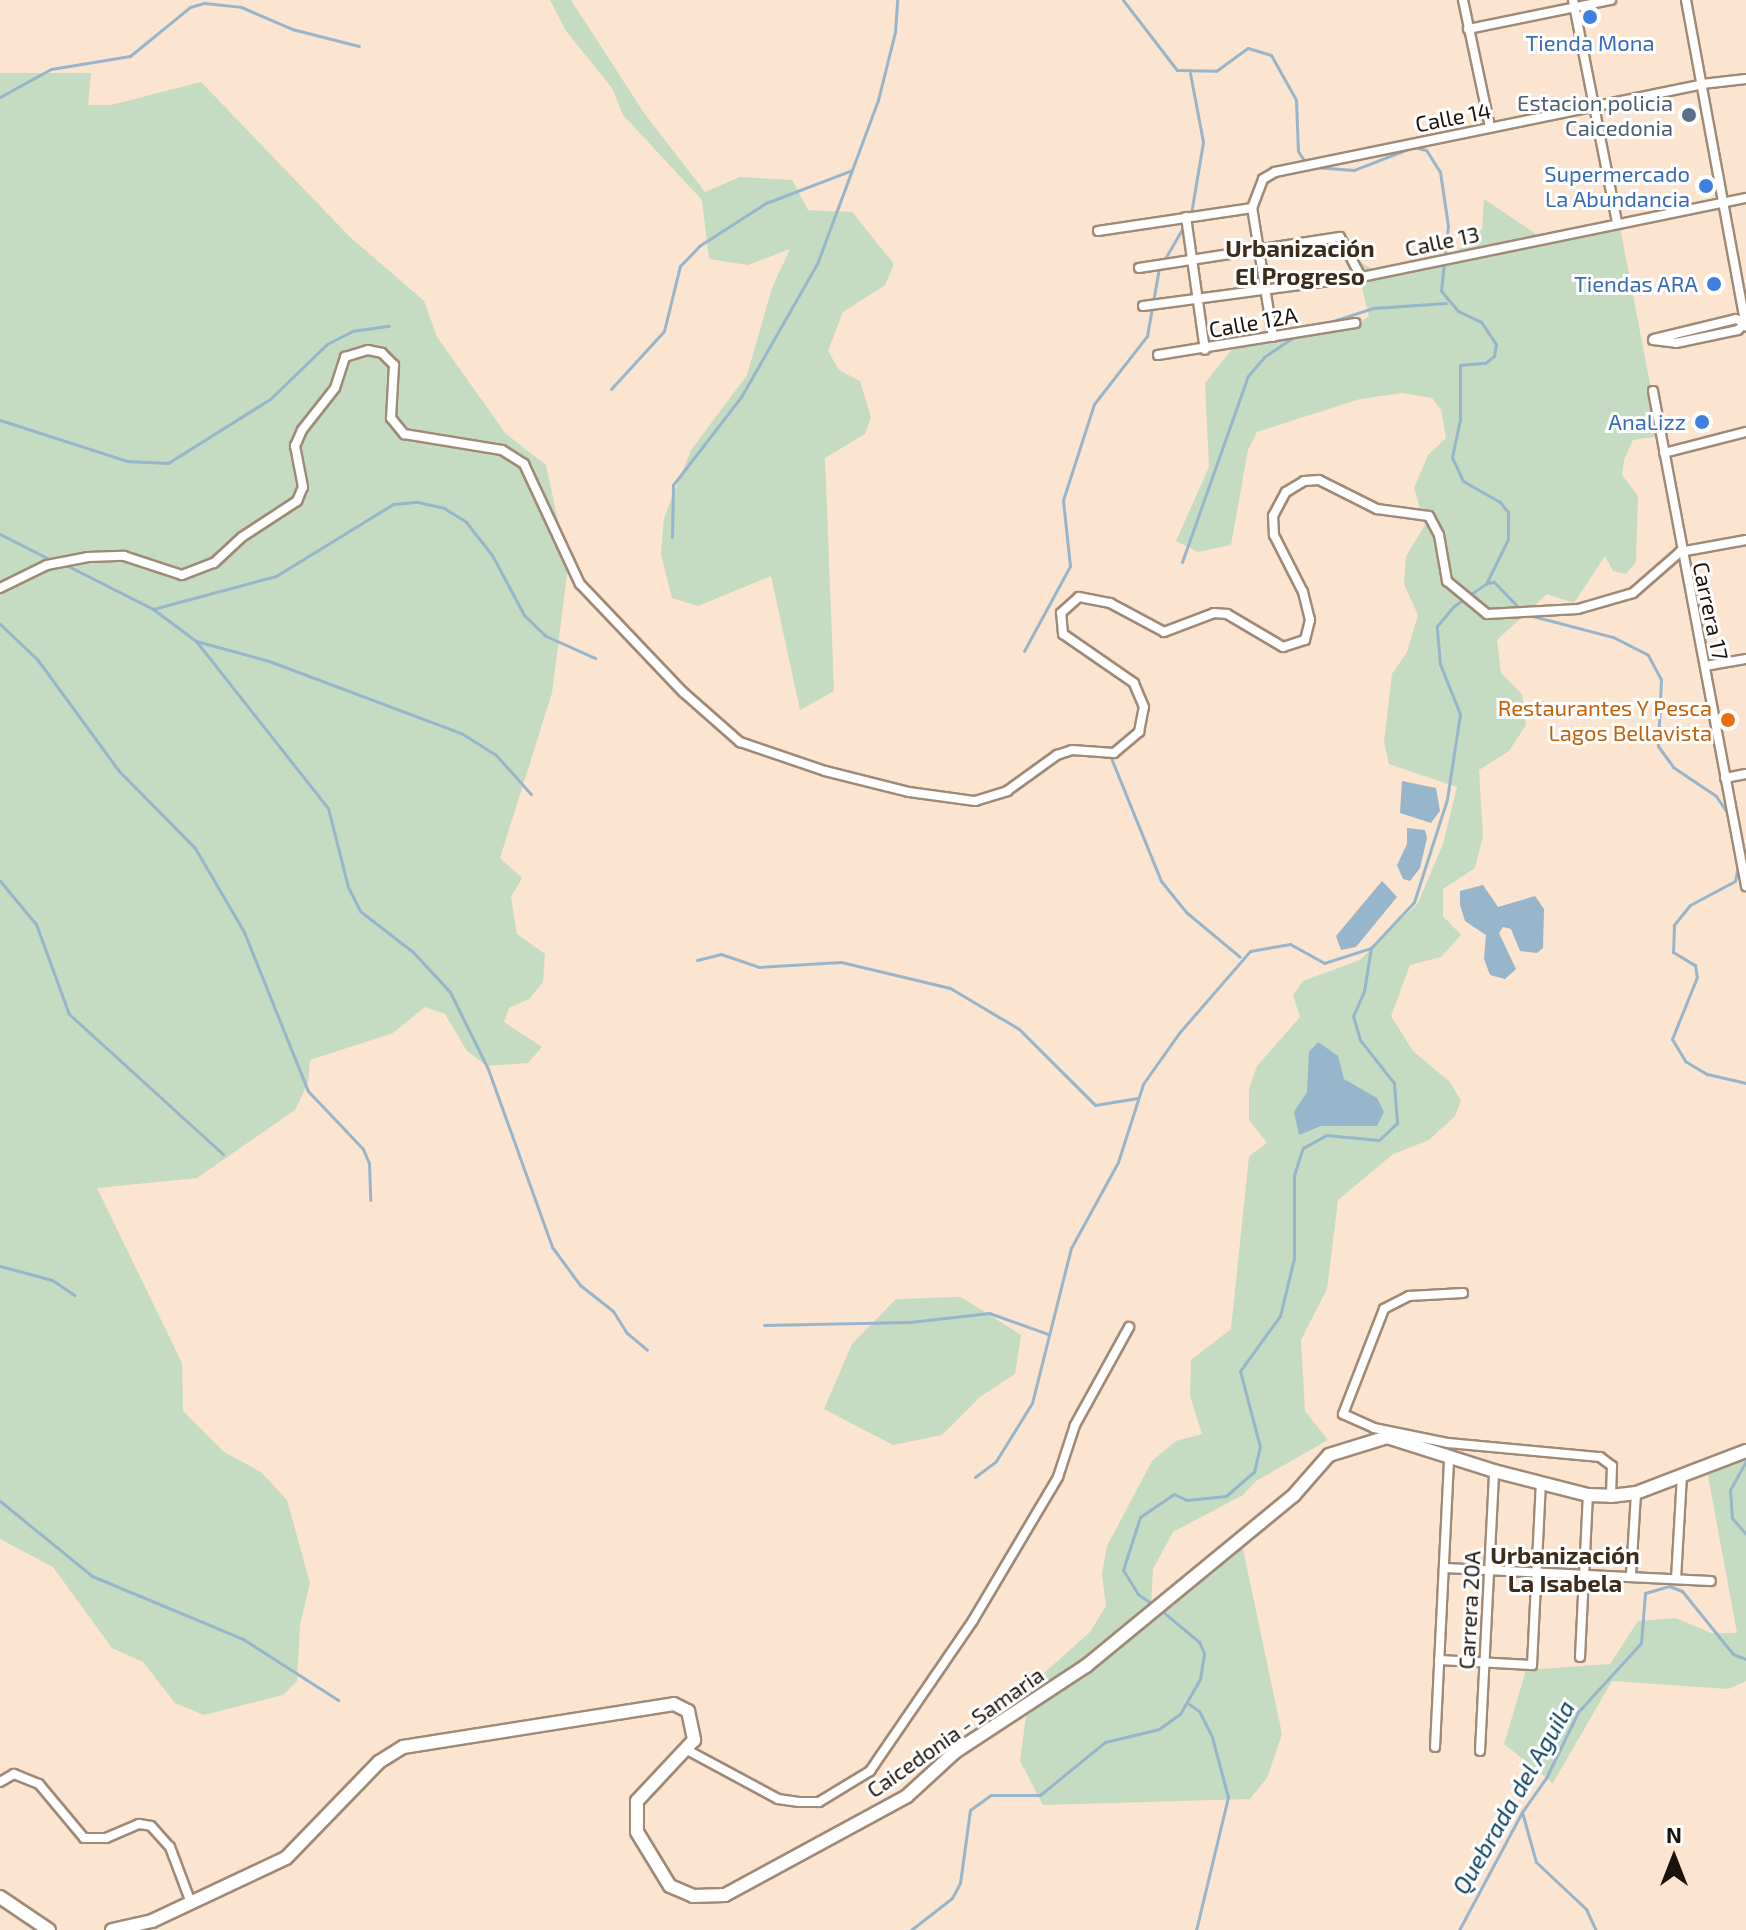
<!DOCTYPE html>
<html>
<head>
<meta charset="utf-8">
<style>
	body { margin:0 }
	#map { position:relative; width:1746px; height:1930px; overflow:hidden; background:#fbe4d0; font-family:"Exo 2",sans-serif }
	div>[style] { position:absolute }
	.green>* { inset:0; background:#c5dcc2 }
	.water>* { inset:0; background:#97b5cb }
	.stream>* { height:3px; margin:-1.5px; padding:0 1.5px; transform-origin:1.5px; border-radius:1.5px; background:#97b5cb }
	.roads { filter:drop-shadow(2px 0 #9f8a78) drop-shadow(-2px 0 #9f8a78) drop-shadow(0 2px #9f8a78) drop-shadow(0 -2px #9f8a78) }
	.street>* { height:8px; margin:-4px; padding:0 4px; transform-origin:4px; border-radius:4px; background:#fff }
	.secondary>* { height:12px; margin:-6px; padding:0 6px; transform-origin:6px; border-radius:6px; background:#fff }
	.dots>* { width:22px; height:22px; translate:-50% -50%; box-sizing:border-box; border:4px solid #fff; border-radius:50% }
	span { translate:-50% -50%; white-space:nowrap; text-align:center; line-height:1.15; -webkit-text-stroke:6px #fff; paint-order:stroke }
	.shop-label { font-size:22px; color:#366cbe }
	.right { translate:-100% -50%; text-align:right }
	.service-label { font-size:22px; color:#4e5e75 }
	.street-label { font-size:22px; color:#1a120b }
	.food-label { font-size:22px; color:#c56008 }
	.neighbourhood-label { font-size:24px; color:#3d2b1c; font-weight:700 }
	.water-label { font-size:24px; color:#0b4362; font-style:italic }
	.north { position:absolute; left:1634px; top:1818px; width:80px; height:80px; -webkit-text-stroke:6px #fff; paint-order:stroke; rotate:0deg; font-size:22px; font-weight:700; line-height:32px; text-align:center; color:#1a120b }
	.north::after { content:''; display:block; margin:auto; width:28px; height:36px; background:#1a120b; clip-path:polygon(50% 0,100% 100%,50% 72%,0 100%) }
</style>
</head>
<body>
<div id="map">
	<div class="green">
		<i style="clip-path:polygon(550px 0,571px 0,644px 113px,705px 192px,740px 177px,792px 180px,808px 210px,852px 212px,894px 264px,885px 285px,843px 312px,828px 351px,839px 370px,860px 381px,871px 417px,865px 434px,825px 458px,834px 691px,800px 710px,771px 576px,698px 606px,672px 598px,661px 554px,664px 518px,691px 450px,747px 375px,772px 288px,790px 249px,748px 265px,709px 259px,702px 200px,623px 115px,612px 88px,566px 31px)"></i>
		<i style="clip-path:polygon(0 73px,91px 73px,88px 105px,111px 105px,201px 82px,350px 237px,424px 301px,437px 337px,506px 434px,546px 465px,568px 567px,552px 693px,500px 858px,522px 878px,511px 897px,517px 934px,545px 954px,543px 982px,529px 999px,509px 1008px,504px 1022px,542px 1047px,528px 1063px,487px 1066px,467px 1051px,445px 1014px,425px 1007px,393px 1033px,310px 1060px,308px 1083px,295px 1110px,197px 1178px,97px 1188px,182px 1363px,183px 1411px,224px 1452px,261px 1472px,287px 1500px,310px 1583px,300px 1625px,297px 1681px,283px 1695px,204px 1715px,175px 1703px,143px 1662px,112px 1648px,53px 1567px,0 1539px)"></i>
		<i style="clip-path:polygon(1484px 199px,1536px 234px,1620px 227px,1660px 436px,1633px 440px,1624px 460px,1622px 475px,1638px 496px,1636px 562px,1626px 574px,1613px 571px,1605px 556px,1574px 603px,1547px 594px,1497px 640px,1501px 673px,1522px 694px,1526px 725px,1509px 751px,1479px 770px,1483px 836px,1475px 868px,1443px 889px,1443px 916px,1461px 935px,1441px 957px,1410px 965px,1391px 1016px,1413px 1051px,1450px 1082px,1461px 1101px,1455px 1116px,1429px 1140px,1393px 1154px,1338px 1200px,1327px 1289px,1301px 1340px,1305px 1411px,1328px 1440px,1256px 1481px,1243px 1495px,1173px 1532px,1153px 1569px,1151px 1608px,1232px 1543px,1243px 1549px,1282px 1734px,1267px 1778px,1250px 1799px,1043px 1805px,1020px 1761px,1028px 1701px,1043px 1674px,1090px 1632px,1106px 1606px,1102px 1574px,1107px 1546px,1152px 1461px,1176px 1441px,1202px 1434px,1190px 1396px,1191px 1360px,1231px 1329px,1249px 1156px,1267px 1143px,1249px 1120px,1249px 1089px,1257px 1066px,1300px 1017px,1293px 995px,1303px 981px,1360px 960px,1418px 903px,1443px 844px,1457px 787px,1389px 764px,1384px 742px,1392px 674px,1407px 652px,1418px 615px,1404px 584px,1406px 556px,1425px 525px,1414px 488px,1428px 455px,1446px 438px,1441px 410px,1432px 398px,1402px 393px,1360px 399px,1257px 432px,1248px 450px,1231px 545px,1198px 552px,1176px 541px,1209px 467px,1205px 383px,1242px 337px,1273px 328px,1356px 326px,1369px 316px,1355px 260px,1377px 271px,1407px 272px,1452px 256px,1482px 229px)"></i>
		<i style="clip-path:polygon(961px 1297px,1021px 1335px,1015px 1374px,981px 1396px,942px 1435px,893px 1445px,824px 1409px,852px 1344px,896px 1299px)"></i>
		<i style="clip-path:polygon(1746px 1454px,1746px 1681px,1728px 1689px,1612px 1681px,1553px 1783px,1504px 1744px,1526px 1670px,1610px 1664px,1638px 1621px,1676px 1618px,1711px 1633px,1737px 1633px,1706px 1465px)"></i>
	</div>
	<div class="water">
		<i style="clip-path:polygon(1402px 781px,1436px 788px,1440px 811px,1431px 823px,1400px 813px)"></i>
		<i style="clip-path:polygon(1407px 828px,1425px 830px,1427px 838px,1420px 868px,1410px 881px,1403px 879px,1397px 865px,1407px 844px)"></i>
		<i style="clip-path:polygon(1382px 881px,1397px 897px,1356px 947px,1341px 950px,1336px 936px)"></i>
		<i style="clip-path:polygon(1483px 885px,1498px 907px,1535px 896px,1544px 909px,1543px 948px,1537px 953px,1520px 951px,1511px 929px,1503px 927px,1499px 933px,1516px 969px,1505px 979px,1490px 975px,1484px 959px,1486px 935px,1465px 921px,1460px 905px,1460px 891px)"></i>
		<i style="clip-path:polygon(1318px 1042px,1338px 1056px,1344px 1079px,1377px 1098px,1384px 1112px,1377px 1126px,1321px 1126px,1299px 1135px,1294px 1112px,1307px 1092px,1309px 1052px)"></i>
	</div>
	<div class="stream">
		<i style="left:1123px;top:0;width:88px;rotate:52.4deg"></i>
		<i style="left:1177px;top:70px;width:39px;rotate:1deg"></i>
		<i style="left:1216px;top:71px;width:39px;rotate:-36deg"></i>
		<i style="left:1248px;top:48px;width:24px;rotate:17deg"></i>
		<i style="left:1271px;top:55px;width:51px;rotate:60.9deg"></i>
		<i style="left:1296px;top:100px;width:51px;rotate:87.8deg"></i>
		<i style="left:1298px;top:151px;width:15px;rotate:58deg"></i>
		<i style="left:1190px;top:73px;width:70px;rotate:79.3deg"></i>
		<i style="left:1203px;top:142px;width:73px;rotate:99.5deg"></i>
		<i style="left:0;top:97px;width:58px;rotate:-28.8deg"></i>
		<i style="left:51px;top:69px;width:80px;rotate:-9.3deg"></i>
		<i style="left:130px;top:56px;width:77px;rotate:-39.2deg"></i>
		<i style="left:190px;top:7px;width:15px;rotate:-16deg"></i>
		<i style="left:204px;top:3px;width:37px;rotate:6deg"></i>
		<i style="left:241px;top:7px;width:56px;rotate:23.3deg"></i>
		<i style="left:292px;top:29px;width:69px;rotate:14.2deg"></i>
		<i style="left:1163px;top:262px;width:44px;rotate:-59.9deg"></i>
		<i style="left:1321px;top:325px;width:55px;rotate:-18.1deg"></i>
		<i style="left:1373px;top:308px;width:73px;rotate:-3.9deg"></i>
		<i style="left:611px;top:389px;width:79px;rotate:-47.6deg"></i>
		<i style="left:664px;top:331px;width:67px;rotate:-76.2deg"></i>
		<i style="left:680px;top:266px;width:28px;rotate:-46deg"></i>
		<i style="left:699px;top:246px;width:80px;rotate:-32.7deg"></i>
		<i style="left:766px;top:203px;width:92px;rotate:-21deg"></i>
		<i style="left:0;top:420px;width:133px;rotate:17.9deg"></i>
		<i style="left:127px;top:461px;width:41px;rotate:2.8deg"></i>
		<i style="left:168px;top:463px;width:120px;rotate:-32.1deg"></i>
		<i style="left:270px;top:399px;width:79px;rotate:-44deg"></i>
		<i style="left:327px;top:344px;width:28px;rotate:-27deg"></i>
		<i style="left:352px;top:331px;width:37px;rotate:-8deg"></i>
		<i style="left:0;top:534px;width:59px;rotate:27deg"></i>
		<i style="left:672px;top:537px;width:52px;rotate:-88.9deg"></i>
		<i style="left:673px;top:485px;width:111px;rotate:-52.3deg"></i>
		<i style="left:741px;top:397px;width:153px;rotate:-60.3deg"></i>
		<i style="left:817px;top:264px;width:175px;rotate:-69.6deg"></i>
		<i style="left:878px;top:100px;width:70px;rotate:-76deg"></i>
		<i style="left:895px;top:32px;width:32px;rotate:-86deg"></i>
		<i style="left:1182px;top:562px;width:197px;rotate:-70.5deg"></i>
		<i style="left:1248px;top:376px;width:25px;rotate:-50deg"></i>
		<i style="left:1264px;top:357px;width:37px;rotate:-34deg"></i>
		<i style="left:64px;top:564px;width:100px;rotate:26.8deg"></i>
		<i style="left:153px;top:609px;width:54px;rotate:36.7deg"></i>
		<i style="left:196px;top:641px;width:213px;rotate:51.7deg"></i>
		<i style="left:328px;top:808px;width:81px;rotate:75.8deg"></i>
		<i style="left:348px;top:887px;width:27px;rotate:63deg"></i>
		<i style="left:360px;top:911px;width:67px;rotate:37.7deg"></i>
		<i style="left:413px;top:952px;width:54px;rotate:47.2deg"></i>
		<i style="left:450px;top:992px;width:86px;rotate:63.7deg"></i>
		<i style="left:488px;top:1069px;width:189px;rotate:70.2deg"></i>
		<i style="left:552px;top:1247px;width:47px;rotate:53.6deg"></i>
		<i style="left:580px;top:1285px;width:42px;rotate:38.2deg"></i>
		<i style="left:613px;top:1311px;width:26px;rotate:58deg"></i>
		<i style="left:627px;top:1333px;width:26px;rotate:40deg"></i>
		<i style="left:1487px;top:583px;width:7px;rotate:-8deg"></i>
		<i style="left:1494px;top:582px;width:37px;rotate:46deg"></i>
		<i style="left:153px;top:609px;width:127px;rotate:-15deg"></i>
		<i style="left:276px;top:576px;width:137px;rotate:-31.6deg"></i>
		<i style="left:393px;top:504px;width:25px;rotate:-5deg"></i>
		<i style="left:418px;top:502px;width:27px;rotate:13deg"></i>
		<i style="left:444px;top:508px;width:26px;rotate:32deg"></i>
		<i style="left:466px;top:522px;width:42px;rotate:51.8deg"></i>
		<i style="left:492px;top:555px;width:68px;rotate:61.9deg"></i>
		<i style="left:524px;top:615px;width:30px;rotate:44deg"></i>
		<i style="left:546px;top:636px;width:54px;rotate:24.2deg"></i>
		<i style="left:1529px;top:615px;width:87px;rotate:14.7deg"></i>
		<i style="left:1613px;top:637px;width:39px;rotate:27deg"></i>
		<i style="left:1648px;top:655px;width:27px;rotate:62deg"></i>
		<i style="left:1661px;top:679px;width:67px;rotate:92.6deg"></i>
		<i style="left:1658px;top:746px;width:26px;rotate:54deg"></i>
		<i style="left:1673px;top:767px;width:52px;rotate:34deg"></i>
		<i style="left:1716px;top:796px;width:25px;rotate:56deg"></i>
		<i style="left:0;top:624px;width:51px;rotate:43.4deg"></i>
		<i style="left:37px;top:659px;width:139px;rotate:53.8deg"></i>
		<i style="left:119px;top:771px;width:108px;rotate:45.4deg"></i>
		<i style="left:195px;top:848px;width:97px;rotate:59.7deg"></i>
		<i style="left:244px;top:932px;width:171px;rotate:68.1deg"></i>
		<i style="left:308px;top:1091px;width:80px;rotate:46.5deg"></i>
		<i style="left:363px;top:1149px;width:15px;rotate:67deg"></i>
		<i style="left:369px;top:1163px;width:37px;rotate:88deg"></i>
		<i style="left:196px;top:641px;width:76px;rotate:15.3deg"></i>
		<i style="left:269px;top:661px;width:205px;rotate:20.6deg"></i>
		<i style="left:461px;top:733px;width:40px;rotate:32deg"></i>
		<i style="left:495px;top:754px;width:54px;rotate:48deg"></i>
		<i style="left:1024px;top:651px;width:97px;rotate:-61.6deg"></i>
		<i style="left:1070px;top:566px;width:66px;rotate:-96.1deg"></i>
		<i style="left:1063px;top:500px;width:101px;rotate:-72.1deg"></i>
		<i style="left:1094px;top:404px;width:86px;rotate:-52.1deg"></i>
		<i style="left:1147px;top:336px;width:69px;rotate:-80deg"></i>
		<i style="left:1109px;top:753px;width:138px;rotate:67.9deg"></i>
		<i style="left:1161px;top:881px;width:40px;rotate:51deg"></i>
		<i style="left:1186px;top:912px;width:70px;rotate:39.8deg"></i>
		<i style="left:1739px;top:862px;width:19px;rotate:102deg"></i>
		<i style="left:1735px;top:881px;width:51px;rotate:151.9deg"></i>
		<i style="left:1690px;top:905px;width:26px;rotate:129deg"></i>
		<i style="left:1674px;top:925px;width:27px;rotate:92deg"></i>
		<i style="left:1673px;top:952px;width:26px;rotate:31deg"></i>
		<i style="left:1695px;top:965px;width:12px;rotate:81deg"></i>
		<i style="left:1697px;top:977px;width:67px;rotate:112deg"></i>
		<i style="left:1672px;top:1039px;width:26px;rotate:59deg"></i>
		<i style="left:1685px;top:1061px;width:26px;rotate:31deg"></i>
		<i style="left:1707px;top:1074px;width:40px;rotate:13deg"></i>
		<i style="left:0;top:881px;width:56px;rotate:50.1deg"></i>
		<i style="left:36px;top:924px;width:96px;rotate:69.9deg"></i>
		<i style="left:69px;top:1014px;width:208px;rotate:42.3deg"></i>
		<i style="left:697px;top:960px;width:25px;rotate:-14deg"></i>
		<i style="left:721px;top:954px;width:39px;rotate:19deg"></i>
		<i style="left:758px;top:967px;width:83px;rotate:-3.4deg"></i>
		<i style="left:841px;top:962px;width:112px;rotate:13.4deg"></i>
		<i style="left:950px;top:988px;width:80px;rotate:30.7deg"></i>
		<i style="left:1019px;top:1029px;width:107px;rotate:45deg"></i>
		<i style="left:1095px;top:1105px;width:43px;rotate:-9.5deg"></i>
		<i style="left:0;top:1266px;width:54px;rotate:15.1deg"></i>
		<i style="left:52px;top:1280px;width:27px;rotate:34deg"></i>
		<i style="left:764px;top:1325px;width:146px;rotate:-1.2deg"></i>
		<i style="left:910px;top:1322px;width:80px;rotate:-6.5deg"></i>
		<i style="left:989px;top:1313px;width:63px;rotate:19.6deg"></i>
		<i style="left:1746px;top:1461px;width:33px;rotate:119deg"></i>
		<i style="left:1730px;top:1490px;width:28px;rotate:86deg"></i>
		<i style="left:1732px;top:1518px;width:21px;rotate:49deg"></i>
		<i style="left:975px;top:1477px;width:26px;rotate:-37deg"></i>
		<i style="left:996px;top:1461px;width:68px;rotate:-58.2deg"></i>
		<i style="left:1032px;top:1403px;width:160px;rotate:-75.9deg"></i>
		<i style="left:1071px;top:1248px;width:98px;rotate:-61.3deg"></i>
		<i style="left:1118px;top:1162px;width:82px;rotate:-72.2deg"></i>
		<i style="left:1143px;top:1084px;width:62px;rotate:-54.8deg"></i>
		<i style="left:1179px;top:1033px;width:108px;rotate:-49.1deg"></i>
		<i style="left:1250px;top:951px;width:41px;rotate:-9.9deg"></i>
		<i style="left:1290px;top:944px;width:39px;rotate:29deg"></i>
		<i style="left:1324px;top:963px;width:49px;rotate:-17.7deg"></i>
		<i style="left:0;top:1501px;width:119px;rotate:39.2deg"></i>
		<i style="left:92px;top:1576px;width:164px;rotate:22.6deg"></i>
		<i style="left:243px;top:1639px;width:113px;rotate:32.7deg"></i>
		<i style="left:1155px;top:1606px;width:21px;rotate:-145deg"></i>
		<i style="left:1138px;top:1594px;width:28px;rotate:-122deg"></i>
		<i style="left:1123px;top:1570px;width:56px;rotate:-72.2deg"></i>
		<i style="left:1140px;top:1517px;width:41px;rotate:-34.1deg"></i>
		<i style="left:1174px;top:1494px;width:14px;rotate:25deg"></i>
		<i style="left:1187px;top:1500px;width:39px;rotate:-6deg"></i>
		<i style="left:1226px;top:1496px;width:37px;rotate:-41deg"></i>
		<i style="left:1254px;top:1472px;width:26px;rotate:-77deg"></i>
		<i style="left:1260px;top:1447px;width:79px;rotate:-104.7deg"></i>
		<i style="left:1240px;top:1371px;width:68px;rotate:-54deg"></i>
		<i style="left:1280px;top:1316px;width:60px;rotate:-76.4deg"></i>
		<i style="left:1294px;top:1258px;width:83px;rotate:-90deg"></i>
		<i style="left:1294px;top:1175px;width:28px;rotate:-72deg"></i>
		<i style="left:1303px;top:1148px;width:26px;rotate:-29deg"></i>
		<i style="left:1326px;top:1135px;width:53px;rotate:5.4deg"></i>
		<i style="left:1379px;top:1140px;width:25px;rotate:-43deg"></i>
		<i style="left:1397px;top:1123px;width:40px;rotate:-94.3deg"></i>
		<i style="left:1394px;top:1083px;width:55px;rotate:-128.3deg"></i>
		<i style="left:1360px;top:1040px;width:25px;rotate:-106deg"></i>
		<i style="left:1353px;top:1016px;width:27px;rotate:-66deg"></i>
		<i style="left:1364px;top:991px;width:44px;rotate:-80.8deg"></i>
		<i style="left:1371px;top:948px;width:63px;rotate:-46.9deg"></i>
		<i style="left:1414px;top:902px;width:108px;rotate:-72.2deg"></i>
		<i style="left:1447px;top:799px;width:86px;rotate:-81.3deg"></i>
		<i style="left:1460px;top:714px;width:54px;rotate:-111.8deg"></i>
		<i style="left:1440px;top:664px;width:38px;rotate:-95deg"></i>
		<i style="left:1437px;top:626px;width:26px;rotate:-50deg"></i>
		<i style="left:1454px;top:606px;width:39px;rotate:-35deg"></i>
		<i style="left:1486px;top:584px;width:50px;rotate:-63.9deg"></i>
		<i style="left:1508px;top:539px;width:27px;rotate:-90deg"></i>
		<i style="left:1508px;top:512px;width:13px;rotate:-129deg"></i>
		<i style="left:1500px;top:502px;width:43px;rotate:-150.4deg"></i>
		<i style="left:1463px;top:481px;width:26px;rotate:-115deg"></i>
		<i style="left:1452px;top:457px;width:39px;rotate:-78deg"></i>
		<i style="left:1460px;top:419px;width:54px;rotate:-90deg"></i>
		<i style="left:1460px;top:365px;width:25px;rotate:-5deg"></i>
		<i style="left:1485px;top:363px;width:11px;rotate:-38deg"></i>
		<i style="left:1494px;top:356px;width:12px;rotate:-81deg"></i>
		<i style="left:1496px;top:344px;width:27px;rotate:-124deg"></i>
		<i style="left:1481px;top:322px;width:25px;rotate:-154deg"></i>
		<i style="left:1458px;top:311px;width:26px;rotate:-130deg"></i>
		<i style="left:1441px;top:291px;width:65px;rotate:-83.9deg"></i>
		<i style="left:1448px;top:226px;width:55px;rotate:-98.4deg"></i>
		<i style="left:1440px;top:172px;width:26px;rotate:-122deg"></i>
		<i style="left:1426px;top:150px;width:13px;rotate:-167deg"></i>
		<i style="left:1413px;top:147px;width:63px;rotate:158.7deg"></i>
		<i style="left:1354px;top:170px;width:41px;rotate:-175.8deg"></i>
		<i style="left:1189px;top:1704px;width:12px;rotate:35deg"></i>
		<i style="left:1199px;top:1711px;width:29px;rotate:63deg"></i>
		<i style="left:1212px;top:1737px;width:62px;rotate:75.1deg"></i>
		<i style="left:1228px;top:1797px;width:137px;rotate:103.5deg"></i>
		<i style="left:1522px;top:1812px;width:52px;rotate:74.4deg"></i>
		<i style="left:1536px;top:1862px;width:69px;rotate:43.2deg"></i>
		<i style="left:1586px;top:1909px;width:23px;rotate:65deg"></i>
		<i style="left:911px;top:1930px;width:52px;rotate:-38deg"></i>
		<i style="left:952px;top:1898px;width:17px;rotate:-62deg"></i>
		<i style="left:960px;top:1883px;width:74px;rotate:-82.2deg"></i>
		<i style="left:970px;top:1810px;width:26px;rotate:-36deg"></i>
		<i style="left:991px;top:1795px;width:49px"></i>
		<i style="left:1040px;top:1795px;width:84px;rotate:-39.2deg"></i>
		<i style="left:1105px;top:1742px;width:56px;rotate:-13.5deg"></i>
		<i style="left:1159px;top:1729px;width:26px;rotate:-36deg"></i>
		<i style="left:1180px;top:1714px;width:40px;rotate:-60.3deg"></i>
		<i style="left:1200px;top:1679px;width:26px;rotate:-81deg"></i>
		<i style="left:1204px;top:1653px;width:12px;rotate:-114deg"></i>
		<i style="left:1199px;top:1642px;width:50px;rotate:-139.9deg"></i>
		<i style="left:1459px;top:1930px;width:134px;rotate:-61.9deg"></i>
		<i style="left:1522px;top:1812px;width:42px;rotate:-54.8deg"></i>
		<i style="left:1546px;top:1778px;width:73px;rotate:-64.1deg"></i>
		<i style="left:1578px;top:1712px;width:93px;rotate:-47.6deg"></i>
		<i style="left:1641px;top:1643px;width:50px;rotate:-85.4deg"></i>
		<i style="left:1645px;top:1593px;width:25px;rotate:-16deg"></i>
		<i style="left:1669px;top:1586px;width:14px;rotate:21deg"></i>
		<i style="left:1682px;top:1591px;width:81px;rotate:51deg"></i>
		<i style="left:1733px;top:1654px;width:14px;rotate:21deg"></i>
	</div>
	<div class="roads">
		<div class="street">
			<i style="left:1463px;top:0;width:130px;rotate:78deg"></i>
			<i style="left:1573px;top:0;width:226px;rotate:78.8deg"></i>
			<i style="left:1686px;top:0;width:332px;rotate:79.6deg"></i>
			<i style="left:1468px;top:29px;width:146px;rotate:-11.5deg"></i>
			<i style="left:1186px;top:217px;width:134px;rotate:81.9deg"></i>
			<i style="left:1098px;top:231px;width:156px;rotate:-8.5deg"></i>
			<i style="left:1139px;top:268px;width:203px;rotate:-8.8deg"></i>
			<i style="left:1340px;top:237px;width:45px;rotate:62.3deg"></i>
			<i style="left:1143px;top:306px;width:220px;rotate:-7.6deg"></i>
			<i style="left:1361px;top:277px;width:393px;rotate:-11.6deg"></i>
			<i style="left:1273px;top:337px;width:131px;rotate:-99.2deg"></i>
			<i style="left:1252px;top:208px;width:31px;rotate:-69deg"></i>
			<i style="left:1263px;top:179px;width:14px;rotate:-30deg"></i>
			<i style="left:1275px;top:172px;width:436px;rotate:-11.6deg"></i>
			<i style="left:1702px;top:84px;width:44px;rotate:-6.5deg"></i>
			<i style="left:1654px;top:339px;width:84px;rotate:-13.7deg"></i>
			<i style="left:1736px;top:319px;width:11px;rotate:22deg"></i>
			<i style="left:1653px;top:340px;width:23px;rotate:7deg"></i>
			<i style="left:1676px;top:343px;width:63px;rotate:-11.8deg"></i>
			<i style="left:1738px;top:330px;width:10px;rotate:-45deg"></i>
			<i style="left:1158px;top:355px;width:200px;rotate:-9.2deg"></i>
			<i style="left:1653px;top:391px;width:504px;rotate:79.36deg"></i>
			<i style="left:1664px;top:453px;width:85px;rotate:-14.4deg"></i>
			<i style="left:0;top:588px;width:52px;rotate:-26.1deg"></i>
			<i style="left:47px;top:565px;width:42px;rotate:-11deg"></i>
			<i style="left:88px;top:557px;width:36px;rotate:-2deg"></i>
			<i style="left:124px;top:556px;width:61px;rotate:18.1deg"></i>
			<i style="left:182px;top:575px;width:34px;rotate:-21deg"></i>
			<i style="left:214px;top:563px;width:38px;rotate:-43deg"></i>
			<i style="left:242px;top:537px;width:66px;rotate:-33.2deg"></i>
			<i style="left:297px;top:501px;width:15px;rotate:-67deg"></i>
			<i style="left:303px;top:487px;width:42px;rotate:-101deg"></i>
			<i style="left:295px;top:446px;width:17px;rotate:-66deg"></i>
			<i style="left:302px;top:430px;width:53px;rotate:-51.8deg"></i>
			<i style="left:335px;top:388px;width:33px;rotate:-72deg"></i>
			<i style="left:345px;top:357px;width:24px;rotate:-17deg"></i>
			<i style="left:368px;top:350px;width:14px;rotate:12deg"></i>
			<i style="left:382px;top:353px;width:17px;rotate:45deg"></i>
			<i style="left:394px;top:365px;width:53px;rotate:93.2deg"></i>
			<i style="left:391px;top:418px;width:21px;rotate:51deg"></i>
			<i style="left:404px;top:434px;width:99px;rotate:9.3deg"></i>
			<i style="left:502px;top:450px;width:26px;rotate:32deg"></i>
			<i style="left:524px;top:464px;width:132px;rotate:65deg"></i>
			<i style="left:580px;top:584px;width:149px;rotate:46.4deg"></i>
			<i style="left:683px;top:692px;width:76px;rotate:41.3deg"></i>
			<i style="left:740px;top:742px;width:90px;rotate:18.8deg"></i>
			<i style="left:825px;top:771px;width:87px;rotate:14deg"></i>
			<i style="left:909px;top:792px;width:67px;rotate:7.8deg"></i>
			<i style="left:975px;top:801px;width:34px;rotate:-17deg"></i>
			<i style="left:1007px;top:791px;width:62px;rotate:-35.8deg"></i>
			<i style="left:1057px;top:755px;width:16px;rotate:-18deg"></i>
			<i style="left:1072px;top:750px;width:42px;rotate:4.1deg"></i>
			<i style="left:1114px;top:753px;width:33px;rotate:-40deg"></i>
			<i style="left:1139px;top:732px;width:25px;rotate:-79deg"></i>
			<i style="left:1144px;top:707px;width:26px;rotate:-113deg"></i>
			<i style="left:1134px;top:683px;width:86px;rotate:-145.4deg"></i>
			<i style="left:1063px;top:634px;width:21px;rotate:-95deg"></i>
			<i style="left:1061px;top:613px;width:24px;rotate:-42deg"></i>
			<i style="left:1079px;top:597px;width:32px;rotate:11deg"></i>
			<i style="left:1110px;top:603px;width:61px;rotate:28.2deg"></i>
			<i style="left:1164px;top:632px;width:53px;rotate:-20.8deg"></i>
			<i style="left:1214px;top:613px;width:13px;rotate:4deg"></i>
			<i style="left:1227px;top:614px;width:65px;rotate:30.5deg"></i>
			<i style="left:1283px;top:647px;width:23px;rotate:-18deg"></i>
			<i style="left:1305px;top:640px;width:21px;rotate:-76deg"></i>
			<i style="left:1310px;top:620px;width:29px;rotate:-104deg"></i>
			<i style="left:1303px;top:592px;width:64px;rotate:-117deg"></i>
			<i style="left:1274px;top:535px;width:19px;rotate:-93deg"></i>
			<i style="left:1273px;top:516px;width:27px;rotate:-62deg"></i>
			<i style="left:1286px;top:492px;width:21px;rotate:-31deg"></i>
			<i style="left:1304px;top:481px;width:15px;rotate:-4deg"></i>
			<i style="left:1319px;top:480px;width:65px;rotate:26.6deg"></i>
			<i style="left:1377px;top:509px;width:52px;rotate:7.7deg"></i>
			<i style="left:1429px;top:516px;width:21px;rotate:62deg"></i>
			<i style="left:1439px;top:535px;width:47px;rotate:80.1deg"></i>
			<i style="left:1447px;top:581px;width:52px;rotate:39.5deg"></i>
			<i style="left:1487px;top:614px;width:91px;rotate:-3.1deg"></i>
			<i style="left:1578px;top:609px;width:57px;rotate:-16.2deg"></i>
			<i style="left:1633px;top:593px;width:62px;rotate:-41.1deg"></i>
			<i style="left:1680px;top:552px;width:67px;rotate:-10.3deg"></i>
			<i style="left:1705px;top:666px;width:42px;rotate:-9.7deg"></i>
			<i style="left:1725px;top:778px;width:21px;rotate:-11deg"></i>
			<i style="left:1463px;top:1293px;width:54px;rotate:176.8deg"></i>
			<i style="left:1409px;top:1296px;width:28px;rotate:153deg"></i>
			<i style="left:1384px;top:1309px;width:113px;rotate:111.3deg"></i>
			<i style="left:1343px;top:1414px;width:34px;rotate:24deg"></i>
			<i style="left:1374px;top:1428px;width:76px;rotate:11.5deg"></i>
			<i style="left:1448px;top:1443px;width:153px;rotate:5.3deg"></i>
			<i style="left:1600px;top:1457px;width:15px;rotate:37deg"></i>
			<i style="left:1612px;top:1466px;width:30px;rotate:92deg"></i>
			<i style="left:1444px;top:1568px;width:267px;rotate:2.8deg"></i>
			<i style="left:1631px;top:1575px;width:82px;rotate:-86.5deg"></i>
			<i style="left:1676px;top:1579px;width:105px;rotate:-86.7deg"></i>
			<i style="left:1580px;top:1657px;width:162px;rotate:-87.2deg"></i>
			<i style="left:1439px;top:1660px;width:93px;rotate:3.1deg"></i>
			<i style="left:1532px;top:1665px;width:182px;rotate:-87.2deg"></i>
			<i style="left:1435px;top:1747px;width:291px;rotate:-87.2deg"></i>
			<i style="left:689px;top:1751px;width:101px;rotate:28.3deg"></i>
			<i style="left:778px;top:1799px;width:21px;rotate:8deg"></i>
			<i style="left:799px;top:1802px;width:20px"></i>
			<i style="left:819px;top:1802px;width:60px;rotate:-31.3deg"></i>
			<i style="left:870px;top:1771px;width:181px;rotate:-55.6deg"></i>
			<i style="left:972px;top:1622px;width:169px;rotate:-59.3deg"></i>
			<i style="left:1058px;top:1477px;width:55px;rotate:-71.9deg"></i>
			<i style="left:1075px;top:1425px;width:112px;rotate:-61.1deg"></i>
			<i style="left:1480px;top:1751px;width:280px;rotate:-87.1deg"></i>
			<i style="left:0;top:1782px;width:16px;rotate:-30deg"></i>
			<i style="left:14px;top:1774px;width:27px;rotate:22deg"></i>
			<i style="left:39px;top:1784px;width:70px;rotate:50.2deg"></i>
			<i style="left:84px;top:1838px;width:22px"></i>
			<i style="left:106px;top:1838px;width:36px;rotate:-23deg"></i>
			<i style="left:139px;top:1824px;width:12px;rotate:9deg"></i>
			<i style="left:151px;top:1826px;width:28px;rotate:48deg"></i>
			<i style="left:170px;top:1847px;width:60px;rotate:69.4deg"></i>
		</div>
		<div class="secondary">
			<i style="left:0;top:1897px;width:59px;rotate:34deg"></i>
			<i style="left:112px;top:1930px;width:41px;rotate:-12.7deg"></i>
			<i style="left:152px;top:1921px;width:148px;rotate:-25.2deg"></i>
			<i style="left:286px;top:1858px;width:134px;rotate:-45.9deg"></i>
			<i style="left:379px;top:1762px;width:28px;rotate:-32deg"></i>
			<i style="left:403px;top:1747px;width:274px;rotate:-9deg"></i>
			<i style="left:674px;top:1704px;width:16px;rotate:27deg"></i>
			<i style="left:688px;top:1711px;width:30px;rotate:78deg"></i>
			<i style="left:694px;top:1740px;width:83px;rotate:133.1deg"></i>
			<i style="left:637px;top:1801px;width:31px;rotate:90deg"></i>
			<i style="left:637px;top:1832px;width:63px;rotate:58.6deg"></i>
			<i style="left:670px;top:1886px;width:25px;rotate:23deg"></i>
			<i style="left:693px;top:1896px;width:32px;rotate:-2deg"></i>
			<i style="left:725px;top:1895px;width:207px;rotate:-28.5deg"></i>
			<i style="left:907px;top:1796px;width:65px;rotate:-42.5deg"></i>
			<i style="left:955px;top:1752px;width:157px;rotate:-33.3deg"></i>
			<i style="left:1086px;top:1666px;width:269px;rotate:-39.4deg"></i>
			<i style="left:1294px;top:1495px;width:53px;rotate:-48.8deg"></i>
			<i style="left:1329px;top:1455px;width:61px;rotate:-17.2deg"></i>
			<i style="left:1387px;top:1437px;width:112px;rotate:17.6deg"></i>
			<i style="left:1494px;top:1471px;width:97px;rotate:14.3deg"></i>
			<i style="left:1588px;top:1495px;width:23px;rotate:2deg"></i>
			<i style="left:1611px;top:1496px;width:25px;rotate:-7deg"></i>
			<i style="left:1636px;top:1493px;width:118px;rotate:-20.9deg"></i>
		</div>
	</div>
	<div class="dots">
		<i style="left:1590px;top:17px;background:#3f7fe0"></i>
		<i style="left:1689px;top:115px;background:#5c6f8a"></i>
		<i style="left:1706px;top:186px;background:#3f7fe0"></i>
		<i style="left:1714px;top:284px;background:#3f7fe0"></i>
		<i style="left:1702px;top:422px;background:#3f7fe0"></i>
		<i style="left:1728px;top:720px;background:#e8710a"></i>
	</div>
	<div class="shop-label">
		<span style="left:1590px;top:43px">Tienda Mona</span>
		<span class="right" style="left:1690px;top:186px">Supermercado<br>La Abundancia</span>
		<span class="right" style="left:1698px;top:284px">Tiendas ARA</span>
		<span class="right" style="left:1686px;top:422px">AnaLizz</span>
	</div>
	<div class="service-label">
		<span class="right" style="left:1673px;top:115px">Estacion policia<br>Caicedonia</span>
	</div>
	<div class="street-label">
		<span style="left:1453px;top:117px;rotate:-11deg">Calle 14</span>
		<span style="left:1442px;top:241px;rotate:-12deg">Calle 13</span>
		<span style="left:1253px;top:322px;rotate:-10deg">Calle 12A</span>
		<span style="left:1711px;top:611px;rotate:78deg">Carrera 17</span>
		<span style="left:1469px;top:1610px;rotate:-87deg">Carrera 20A</span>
		<span style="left:955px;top:1732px;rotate:-35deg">Caicedonia - Samaria</span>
	</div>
	<div class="food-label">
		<span class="right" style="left:1712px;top:720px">Restaurantes Y Pesca<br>Lagos Bellavista</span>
	</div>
	<div class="neighbourhood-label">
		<span style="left:1300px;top:262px">Urbanización<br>El Progreso</span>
		<span style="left:1565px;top:1569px">Urbanización<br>La Isabela</span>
	</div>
	<div class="water-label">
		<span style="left:1513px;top:1797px;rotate:-60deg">Quebrada del Aguila</span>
	</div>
	<div class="north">N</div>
</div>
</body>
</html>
